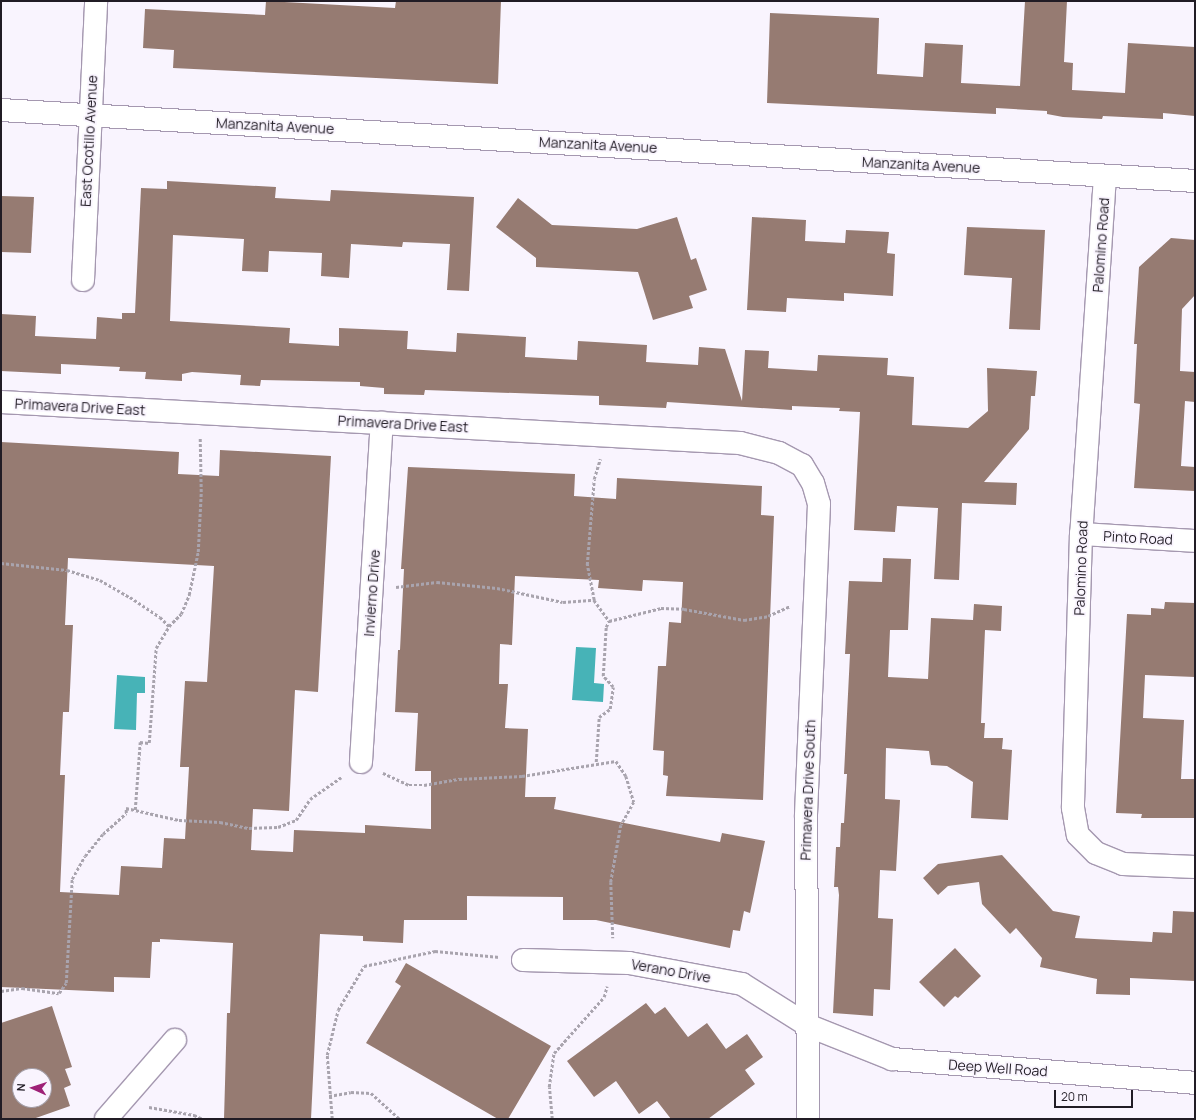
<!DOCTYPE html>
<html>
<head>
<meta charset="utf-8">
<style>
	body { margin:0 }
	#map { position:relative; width:1196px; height:1120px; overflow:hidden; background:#f9f4fe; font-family:Manrope,sans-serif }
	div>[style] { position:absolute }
	.water>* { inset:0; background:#47b3b7 }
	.building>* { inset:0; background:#967b72 }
	.path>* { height:2.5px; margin-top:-1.25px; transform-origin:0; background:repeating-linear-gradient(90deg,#a9a4ae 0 3px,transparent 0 5px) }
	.roads { filter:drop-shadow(1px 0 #a598b0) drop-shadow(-1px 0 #a598b0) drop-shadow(0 1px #a598b0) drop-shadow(0 -1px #a598b0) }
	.minor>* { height:22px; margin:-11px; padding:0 11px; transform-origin:11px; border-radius:11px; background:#fff }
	span { translate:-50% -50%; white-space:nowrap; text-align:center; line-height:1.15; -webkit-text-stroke:3.5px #f9f4fe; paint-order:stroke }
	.street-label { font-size:14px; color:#211c25 }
	.frame { position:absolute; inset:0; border:2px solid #211c25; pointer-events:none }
	.north { position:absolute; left:12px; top:1068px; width:40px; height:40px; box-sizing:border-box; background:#f9f4fe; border:1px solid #a39ea7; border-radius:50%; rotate:273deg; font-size:11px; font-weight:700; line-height:16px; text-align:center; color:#211c25 }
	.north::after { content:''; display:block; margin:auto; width:14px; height:18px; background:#9e2177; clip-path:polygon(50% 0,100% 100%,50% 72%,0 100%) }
	.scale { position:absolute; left:1054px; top:1090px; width:79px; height:18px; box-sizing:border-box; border:2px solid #211c25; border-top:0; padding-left:5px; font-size:12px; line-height:14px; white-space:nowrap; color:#211c25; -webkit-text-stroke:3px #f9f4fe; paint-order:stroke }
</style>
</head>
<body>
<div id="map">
	<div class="water">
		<i style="clip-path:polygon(576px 647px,596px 648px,594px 683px,604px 684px,603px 702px,572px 700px)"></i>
		<i style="clip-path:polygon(117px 675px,145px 677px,145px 693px,137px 693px,136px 730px,114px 729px)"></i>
	</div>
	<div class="building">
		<i style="clip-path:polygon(266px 1px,395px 8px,396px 1px,501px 1px,498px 84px,173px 68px,174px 50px,143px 48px,145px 9px,265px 15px)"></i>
		<i style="clip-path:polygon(1025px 1px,1067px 1px,1064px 62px,1073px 63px,1072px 90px,1125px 93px,1128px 43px,1195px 47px,1195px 116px,1163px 113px,1163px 119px,1103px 116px,1102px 119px,1063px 117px,1047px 114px,1047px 111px,996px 108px,996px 114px,767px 103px,770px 13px,879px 18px,877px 74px,923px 77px,925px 43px,963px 45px,961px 83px,1020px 86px)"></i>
		<i style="clip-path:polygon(167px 181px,276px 187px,275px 198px,330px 201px,331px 190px,474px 197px,469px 291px,447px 290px,450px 244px,403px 242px,402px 247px,351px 244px,349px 278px,321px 276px,322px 253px,269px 251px,268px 272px,242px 271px,244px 239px,173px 235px,170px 321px,290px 328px,289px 343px,339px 346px,339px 328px,408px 331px,407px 349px,456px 352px,457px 333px,526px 337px,525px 357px,577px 360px,578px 341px,647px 345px,646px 362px,698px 365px,699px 347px,725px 349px,742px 401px,745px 350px,769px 351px,768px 368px,817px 371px,818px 355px,888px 358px,887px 375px,914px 377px,912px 425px,968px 428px,988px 411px,987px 368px,1037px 371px,1035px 396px,1031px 396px,1029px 429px,984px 482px,1017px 483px,1016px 505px,962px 503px,959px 580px,934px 579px,938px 508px,897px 506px,895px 532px,854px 530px,860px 412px,839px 411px,840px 408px,792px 406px,792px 410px,667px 402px,666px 408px,599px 405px,599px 396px,425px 390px,424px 395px,384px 394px,384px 388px,360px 386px,360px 382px,261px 380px,260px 386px,240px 385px,241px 375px,192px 372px,182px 374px,182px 381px,145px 379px,146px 372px,119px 371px,120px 367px,61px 364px,61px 374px,1px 371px,1px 314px,36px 316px,35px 336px,96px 339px,97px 317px,122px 319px,122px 313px,135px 313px,141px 188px,167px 189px)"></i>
		<i style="clip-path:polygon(1px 196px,34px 197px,31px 253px,1px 252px)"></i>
		<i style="clip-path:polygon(518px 198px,552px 225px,637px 229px,677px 217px,691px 260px,696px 258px,707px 290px,689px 296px,693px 308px,653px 320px,638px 272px,536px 267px,536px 258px,496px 227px)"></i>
		<i style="clip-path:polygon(752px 217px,806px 220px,805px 241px,845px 243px,846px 230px,889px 232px,887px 253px,895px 254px,893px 296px,844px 293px,844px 301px,787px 298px,786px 312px,747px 310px)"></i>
		<i style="clip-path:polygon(967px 227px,1045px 230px,1040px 330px,1009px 329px,1012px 278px,964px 275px)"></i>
		<i style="clip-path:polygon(1171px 238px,1195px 240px,1195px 295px,1182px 309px,1180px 371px,1195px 372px,1195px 402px,1185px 401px,1181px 466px,1195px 467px,1195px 491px,1134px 488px,1140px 404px,1134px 403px,1137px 344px,1134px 344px,1139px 267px)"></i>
		<i style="clip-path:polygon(evenodd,1px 442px,179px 452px,178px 474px,219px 476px,220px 450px,331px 456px,318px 692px,295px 690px,289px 811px,253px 809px,251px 850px,293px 852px,294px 830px,365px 833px,365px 825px,431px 829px,431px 771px,415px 771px,418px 713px,395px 712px,398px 650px,400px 650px,404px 569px,401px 569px,408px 467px,575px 474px,574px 496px,616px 499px,617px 478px,762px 486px,761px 515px,774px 516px,763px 800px,666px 796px,668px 776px,663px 775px,664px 751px,653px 750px,658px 666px,666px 666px,669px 622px,681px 623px,683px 582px,643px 580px,642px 591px,598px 588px,599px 580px,515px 576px,512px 645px,500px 644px,499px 684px,508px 684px,505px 728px,528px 729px,525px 797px,556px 797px,554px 809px,720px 842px,722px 833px,765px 841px,750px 913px,744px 911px,740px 931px,733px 930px,730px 948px,596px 920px,563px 920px,563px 897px,467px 896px,467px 920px,404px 920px,403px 943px,363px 941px,363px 936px,320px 934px,311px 1119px,224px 1119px,227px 1013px,230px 1013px,233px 943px,160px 939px,160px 942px,152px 942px,150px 978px,114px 977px,114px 992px,1px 987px,1px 442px,68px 558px,214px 566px,207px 682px,185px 681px,180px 767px,189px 767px,185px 839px,164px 838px,162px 868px,121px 866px,119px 895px,60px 892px,65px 775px,60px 775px,63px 712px,69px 712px,73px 625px,65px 625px,68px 558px)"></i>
		<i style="clip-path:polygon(883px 558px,911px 559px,908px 630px,890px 630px,888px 677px,928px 679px,931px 618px,973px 620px,974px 604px,1002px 606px,1001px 631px,985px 630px,981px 723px,985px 723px,984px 738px,1003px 738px,1002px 749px,1012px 750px,1008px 820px,971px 818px,973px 782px,947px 766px,931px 765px,929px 751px,886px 748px,885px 799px,900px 800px,896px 871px,880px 870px,878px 918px,893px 919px,890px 990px,874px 989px,873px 1016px,833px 1013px,839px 895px,838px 887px,834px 887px,836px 847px,840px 847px,841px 823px,844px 823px,847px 774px,844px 774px,850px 654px,845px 654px,849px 581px,882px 582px)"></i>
		<i style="clip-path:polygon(1165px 602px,1195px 603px,1195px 677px,1145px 675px,1143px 718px,1184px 720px,1181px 779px,1195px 779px,1195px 818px,1141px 818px,1142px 814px,1116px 813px,1127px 614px,1151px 615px,1151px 608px,1164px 609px)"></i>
		<i style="clip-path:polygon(1002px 855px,1053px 911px,1080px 916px,1075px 938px,1152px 942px,1153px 932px,1172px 933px,1173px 911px,1195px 912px,1195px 981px,1130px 978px,1130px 995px,1096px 994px,1097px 979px,1040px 967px,1042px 958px,1016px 928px,1010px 934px,982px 904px,979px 882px,948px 886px,938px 895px,923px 878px,938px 864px)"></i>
		<i style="clip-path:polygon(955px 948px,981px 976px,958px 998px,955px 996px,944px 1007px,919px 982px)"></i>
		<i style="clip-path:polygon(406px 963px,551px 1046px,508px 1119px,498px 1119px,366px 1043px,401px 986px,395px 982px)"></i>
		<i style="clip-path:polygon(646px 1003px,655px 1014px,665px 1007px,688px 1037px,707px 1023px,726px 1049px,747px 1034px,763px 1057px,745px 1070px,755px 1084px,708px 1119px,671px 1119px,657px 1101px,639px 1114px,616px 1081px,594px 1097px,567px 1061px)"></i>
		<i style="clip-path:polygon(evenodd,52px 1006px,72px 1067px,65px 1069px,71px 1085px,64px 1088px,70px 1106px,33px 1119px,1px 1119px,1px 1023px,52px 1006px,20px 1076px,44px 1076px,44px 1100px,20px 1100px,20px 1076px)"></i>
	</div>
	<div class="path">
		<i style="left:1px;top:563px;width:66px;rotate:6.1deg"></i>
		<i style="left:67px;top:570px;width:34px;rotate:17deg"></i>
		<i style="left:100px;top:580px;width:34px;rotate:30deg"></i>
		<i style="left:130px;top:597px;width:36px;rotate:34deg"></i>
		<i style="left:160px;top:617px;width:13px;rotate:45deg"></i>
		<i style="left:396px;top:587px;width:41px;rotate:-7deg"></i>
		<i style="left:437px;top:582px;width:60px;rotate:5.7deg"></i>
		<i style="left:497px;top:588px;width:67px;rotate:12deg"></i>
		<i style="left:563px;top:602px;width:31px;rotate:-4deg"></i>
		<i style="left:594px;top:600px;width:26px;rotate:54deg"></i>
		<i style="left:594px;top:600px;width:36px;rotate:-101deg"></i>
		<i style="left:587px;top:565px;width:86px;rotate:-85.3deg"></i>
		<i style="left:594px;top:479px;width:21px;rotate:-73deg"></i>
		<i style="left:596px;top:762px;width:45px;rotate:-86.2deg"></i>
		<i style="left:599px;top:717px;width:14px;rotate:-36deg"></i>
		<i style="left:610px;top:709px;width:22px;rotate:-82deg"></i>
		<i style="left:613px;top:687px;width:15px;rotate:-132deg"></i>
		<i style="left:603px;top:676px;width:49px;rotate:-86.5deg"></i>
		<i style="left:606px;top:627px;width:7px;rotate:-63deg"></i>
		<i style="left:609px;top:621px;width:54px;rotate:-14deg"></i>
		<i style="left:661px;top:608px;width:23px;rotate:2deg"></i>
		<i style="left:684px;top:609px;width:61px;rotate:10.4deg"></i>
		<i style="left:744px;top:620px;width:24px;rotate:-9deg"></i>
		<i style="left:768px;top:616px;width:24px;rotate:-24deg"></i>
		<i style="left:383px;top:773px;width:29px;rotate:25deg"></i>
		<i style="left:409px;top:785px;width:15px"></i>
		<i style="left:424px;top:785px;width:36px;rotate:-10deg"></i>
		<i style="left:459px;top:779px;width:63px;rotate:-2.7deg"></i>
		<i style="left:522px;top:776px;width:95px;rotate:-9.1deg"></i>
		<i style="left:616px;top:761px;width:18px;rotate:56deg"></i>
		<i style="left:626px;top:776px;width:27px;rotate:73deg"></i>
		<i style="left:634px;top:802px;width:26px;rotate:119deg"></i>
		<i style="left:621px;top:825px;width:58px;rotate:100deg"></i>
		<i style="left:611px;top:882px;width:56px;rotate:88deg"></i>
		<i style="left:135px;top:810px;width:68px;rotate:-85.8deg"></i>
		<i style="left:140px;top:742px;width:9px;rotate:6deg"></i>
		<i style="left:149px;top:743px;width:95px;rotate:-85.8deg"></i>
		<i style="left:156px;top:648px;width:26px;rotate:-59deg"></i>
		<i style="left:169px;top:626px;width:17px;rotate:-45deg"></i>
		<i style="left:181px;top:614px;width:21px;rotate:-67deg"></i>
		<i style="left:189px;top:595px;width:44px;rotate:-78.2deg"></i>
		<i style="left:198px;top:552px;width:60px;rotate:-87.1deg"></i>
		<i style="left:201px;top:492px;width:54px;rotate:-91.1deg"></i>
		<i style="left:1px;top:991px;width:21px;rotate:-8deg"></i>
		<i style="left:22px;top:988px;width:37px;rotate:8deg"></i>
		<i style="left:59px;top:993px;width:12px;rotate:-55deg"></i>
		<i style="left:66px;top:983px;width:104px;rotate:-86.7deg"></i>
		<i style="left:72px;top:879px;width:26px;rotate:-61deg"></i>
		<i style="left:85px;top:856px;width:28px;rotate:-51deg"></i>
		<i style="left:103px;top:834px;width:31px;rotate:-42deg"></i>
		<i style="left:126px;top:813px;width:5px;rotate:-90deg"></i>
		<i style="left:126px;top:808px;width:54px;rotate:12.8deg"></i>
		<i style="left:179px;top:820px;width:41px;rotate:2.8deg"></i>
		<i style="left:220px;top:822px;width:30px;rotate:12deg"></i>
		<i style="left:249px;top:828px;width:29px;rotate:-2deg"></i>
		<i style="left:278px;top:827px;width:19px;rotate:-21deg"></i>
		<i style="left:296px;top:820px;width:25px;rotate:-56deg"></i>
		<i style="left:310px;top:799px;width:38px;rotate:-35deg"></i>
		<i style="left:329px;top:1096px;width:22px;rotate:-10deg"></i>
		<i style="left:351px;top:1092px;width:20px;rotate:3deg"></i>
		<i style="left:371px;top:1093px;width:39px;rotate:42deg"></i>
		<i style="left:149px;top:1107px;width:46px;rotate:10.1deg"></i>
		<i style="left:194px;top:1115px;width:10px;rotate:24deg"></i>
		<i style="left:332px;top:1119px;width:64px;rotate:-94.5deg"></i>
		<i style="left:327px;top:1055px;width:46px;rotate:-76.3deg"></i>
		<i style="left:338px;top:1010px;width:51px;rotate:-59.4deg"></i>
		<i style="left:364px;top:966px;width:73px;rotate:-11.9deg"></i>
		<i style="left:435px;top:951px;width:65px;rotate:5.3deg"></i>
		<i style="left:552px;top:1119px;width:32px;rotate:-95deg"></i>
		<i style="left:549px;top:1087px;width:34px;rotate:-82deg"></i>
		<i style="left:554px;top:1053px;width:75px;rotate:-48.2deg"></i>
		<i style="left:604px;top:997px;width:11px;rotate:-75deg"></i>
	</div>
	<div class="roads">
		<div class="minor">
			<i style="left:1px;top:110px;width:1196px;rotate:3.4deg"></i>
			<i style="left:1105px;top:176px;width:359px;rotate:93.8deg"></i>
			<i style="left:1081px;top:534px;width:274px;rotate:91.7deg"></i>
			<i style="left:1073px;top:808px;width:27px;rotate:80deg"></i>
			<i style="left:1078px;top:835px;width:25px;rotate:45deg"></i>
			<i style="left:1096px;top:853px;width:29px;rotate:22deg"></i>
			<i style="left:1123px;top:864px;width:72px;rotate:2.4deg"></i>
			<i style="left:83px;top:280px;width:279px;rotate:-87.3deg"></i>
			<i style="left:1px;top:402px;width:740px;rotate:3.18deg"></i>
			<i style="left:740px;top:443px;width:40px;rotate:14.4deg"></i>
			<i style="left:779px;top:453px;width:26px;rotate:28deg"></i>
			<i style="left:802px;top:465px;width:21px;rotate:59deg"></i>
			<i style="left:813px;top:483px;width:22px;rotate:74deg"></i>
			<i style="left:819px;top:504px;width:313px;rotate:92.4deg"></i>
			<i style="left:806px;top:817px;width:302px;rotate:89.6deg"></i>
			<i style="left:1081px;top:534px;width:114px;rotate:3.5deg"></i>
			<i style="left:361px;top:762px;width:340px;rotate:-86.5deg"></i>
			<i style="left:523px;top:960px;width:106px;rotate:1.6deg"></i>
			<i style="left:629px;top:963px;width:115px;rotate:10.5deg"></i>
			<i style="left:742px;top:984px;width:77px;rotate:32.2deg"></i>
			<i style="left:807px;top:1025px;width:92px;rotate:21.8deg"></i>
			<i style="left:892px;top:1059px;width:304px;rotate:4.5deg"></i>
			<i style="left:106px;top:1119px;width:105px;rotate:-48.9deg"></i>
		</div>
	</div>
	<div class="street-label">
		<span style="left:275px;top:126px;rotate:3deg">Manzanita Avenue</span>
		<span style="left:89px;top:141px;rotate:-87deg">East Ocotillo Avenue</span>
		<span style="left:598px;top:145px;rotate:3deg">Manzanita Avenue</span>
		<span style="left:921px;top:165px;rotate:3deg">Manzanita Avenue</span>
		<span style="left:1101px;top:245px;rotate:-86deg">Palomino Road</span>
		<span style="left:80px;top:407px;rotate:3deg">Primavera Drive East</span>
		<span style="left:403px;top:424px;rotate:3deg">Primavera Drive East</span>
		<span style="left:1138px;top:538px;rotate:3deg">Pinto Road</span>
		<span style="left:1081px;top:568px;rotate:-88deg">Palomino Road</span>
		<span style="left:372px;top:593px;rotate:-86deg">Invierno Drive</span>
		<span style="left:808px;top:790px;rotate:-88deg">Primavera Drive South</span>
		<span style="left:671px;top:971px;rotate:10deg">Verano Drive</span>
		<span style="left:998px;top:1068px;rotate:4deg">Deep Well Road</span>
	</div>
	<div class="frame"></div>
	<div class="north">N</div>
	<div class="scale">20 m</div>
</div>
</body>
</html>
